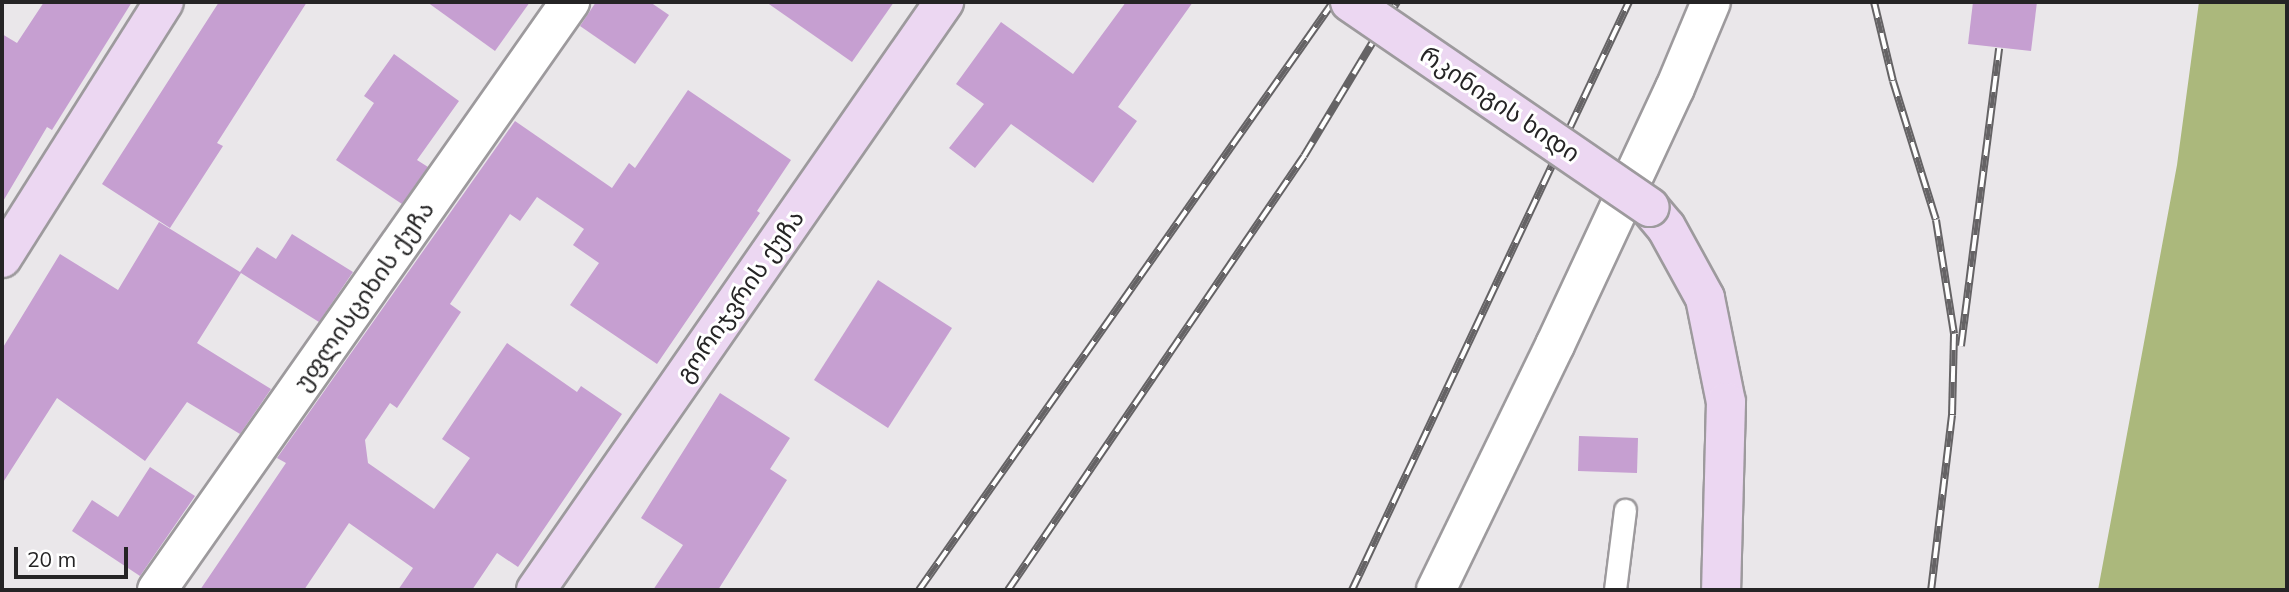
<!DOCTYPE html>
<html>
<head>
<meta charset="utf-8">
<style>
	body { margin:0 }
	#map { position:relative; width:2289px; height:592px; overflow:hidden; background:#eae7ea; font-family:Mulish,"Noto Sans Georgian",sans-serif }
	div>[style] { position:absolute }
	.water>* { inset:0; background:#abb87c }
	.building>* { inset:0; background:#c69fd1 }
	.roads { filter:drop-shadow(2px 0 #9d9a9d) drop-shadow(-2px 0 #9d9a9d) drop-shadow(0 2px #9d9a9d) drop-shadow(0 -2px #9d9a9d) }
	.lane>* { height:21px; margin:-10.5px; padding:0 10.5px; transform-origin:10.5px; border-radius:10.5px; background:#fff }
	.street>* { height:38px; margin:-19px; padding:0 19px; transform-origin:19px; border-radius:19px; background:#fff }
	.secondary>* { height:38px; margin:-19px; padding:0 19px; transform-origin:19px; border-radius:19px; background:#ecd7f2 }
	.rail>* { height:8px; margin-top:-4px; transform-origin:0; background:repeating-linear-gradient(90deg,#fff 0 16px,#656365 0 32px); box-sizing:border-box; border-block:2px solid #656365 }
	.bridges { filter:drop-shadow(2px 0 #9d9a9d) drop-shadow(-2px 0 #9d9a9d) drop-shadow(0 2px #9d9a9d) drop-shadow(0 -2px #9d9a9d) }
	.secondary-bridge>* { height:38px; margin:-19px; padding:0 19px; transform-origin:19px; border-radius:19px; background:#ecd7f2 }
	span { translate:-50% -50%; white-space:nowrap; text-align:center; line-height:1.15; -webkit-text-stroke:6px #fff; paint-order:stroke }
	.street-label { font-size:24px; color:#252425 }
	.frame { position:absolute; inset:0; border:4px solid #252425; pointer-events:none }
	.scale { position:absolute; left:14px; top:547px; width:114px; height:32px; box-sizing:border-box; border:4px solid #252425; border-top:0; padding-left:9px; font-size:21px; line-height:24px; white-space:nowrap; color:#252425; -webkit-text-stroke:5px #fff; paint-order:stroke }
</style>
</head>
<body>
<div id="map">
	<div class="water">
		<i style="clip-path:polygon(2199px 2px,2287px 2px,2287px 590px,2098px 590px,2177px 165px)"></i>
	</div>
	<div class="building">
		<i style="clip-path:polygon(44px 2px,132px 2px,52px 130px,47px 127px,2px 203px,2px 34px,17px 43px)"></i>
		<i style="clip-path:polygon(219px 2px,307px 2px,217px 143px,223px 146px,170px 228px,102px 184px)"></i>
		<i style="clip-path:polygon(427px 2px,530px 2px,495px 51px)"></i>
		<i style="clip-path:polygon(596px 2px,650px 2px,669px 15px,635px 64px,580px 26px)"></i>
		<i style="clip-path:polygon(766px 2px,894px 2px,852px 62px)"></i>
		<i style="clip-path:polygon(1126px 2px,1193px 2px,1118px 107px,1137px 121px,1093px 183px,1011px 124px,975px 168px,949px 148px,984px 104px,956px 84px,1001px 22px,1073px 74px)"></i>
		<i style="clip-path:polygon(1973px 2px,2037px 2px,2031px 51px,1968px 44px)"></i>
		<i style="clip-path:polygon(394px 54px,459px 101px,417px 160px,428px 167px,402px 204px,336px 160px,374px 103px,364px 96px)"></i>
		<i style="clip-path:polygon(688px 90px,791px 160px,757px 211px,760px 213px,657px 364px,570px 305px,599px 263px,573px 245px,584px 229px,537px 197px,520px 221px,510px 214px,450px 304px,461px 312px,397px 408px,390px 403px,365px 440px,368px 463px,434px 509px,470px 458px,442px 439px,507px 343px,577px 392px,581px 386px,622px 414px,518px 567px,497px 553px,472px 590px,398px 590px,413px 568px,349px 523px,304px 590px,200px 590px,286px 463px,277px 458px,515px 121px,612px 188px,629px 163px,635px 168px)"></i>
		<i style="clip-path:polygon(159px 222px,240px 272px,257px 247px,276px 259px,292px 234px,353px 272px,319px 322px,241px 273px,197px 343px,271px 389px,240px 434px,187px 402px,145px 461px,57px 398px,2px 484px,2px 349px,60px 254px,118px 290px)"></i>
		<i style="clip-path:polygon(878px 280px,952px 328px,888px 428px,814px 380px)"></i>
		<i style="clip-path:polygon(720px 393px,790px 438px,770px 469px,787px 480px,718px 590px,653px 590px,683px 545px,641px 518px)"></i>
		<i style="clip-path:polygon(1579px 436px,1638px 438px,1637px 473px,1578px 471px)"></i>
		<i style="clip-path:polygon(150px 467px,195px 496px,140px 576px,72px 531px,92px 500px,118px 517px)"></i>
	</div>
	<div class="roads">
		<div class="lane">
			<i style="left:1615px;top:590px;width:81px;rotate:-82.9deg"></i>
		</div>
		<div class="street">
			<i style="left:157px;top:590px;width:719px;rotate:-54.92deg"></i>
			<i style="left:1436px;top:590px;width:272px;rotate:-64.1deg"></i>
			<i style="left:1555px;top:345px;width:284px;rotate:-65deg"></i>
			<i style="left:1675px;top:88px;width:93px;rotate:-67.3deg"></i>
		</div>
		<div class="secondary">
			<i style="left:1649px;top:207px;width:26px;rotate:50deg"></i>
			<i style="left:1666px;top:227px;width:81px;rotate:61.2deg"></i>
			<i style="left:1705px;top:298px;width:106px;rotate:78.6deg"></i>
			<i style="left:1726px;top:402px;width:188px;rotate:91.5deg"></i>
			<i style="left:2px;top:258px;width:303px;rotate:-57.7deg"></i>
			<i style="left:536px;top:590px;width:716px;rotate:-55.24deg"></i>
		</div>
	</div>
	<div class="rail">
		<i style="left:1874px;top:2px;width:81px;rotate:76.5deg"></i>
		<i style="left:1893px;top:81px;width:145px;rotate:72.8deg"></i>
		<i style="left:1936px;top:220px;width:115px;rotate:81deg"></i>
		<i style="left:1954px;top:334px;width:81px;rotate:91.4deg"></i>
		<i style="left:1952px;top:415px;width:176px;rotate:96.8deg"></i>
		<i style="left:1961px;top:346px;width:300px;rotate:-82.7deg"></i>
		<i style="left:919px;top:590px;width:719px;rotate:-54.85deg"></i>
		<i style="left:1008px;top:590px;width:525px;rotate:-55.7deg"></i>
		<i style="left:1304px;top:156px;width:180px;rotate:-58.9deg"></i>
		<i style="left:1352px;top:590px;width:650px;rotate:-64.78deg"></i>
	</div>
	<div class="bridges">
		<div class="secondary-bridge">
			<i style="left:1350px;top:2px;width:363px;rotate:34.4deg"></i>
		</div>
	</div>
	<div class="street-label">
		<span style="left:1500px;top:104px;rotate:34deg">რკინიგის ხიდი</span>
		<span style="left:364px;top:296px;rotate:-55deg">უფლისციხის ქუჩა</span>
		<span style="left:740px;top:296px;rotate:-55deg">გორიჯვრის ქუჩა</span>
	</div>
	<div class="frame"></div>
	<div class="scale">20 m</div>
</div>
</body>
</html>
